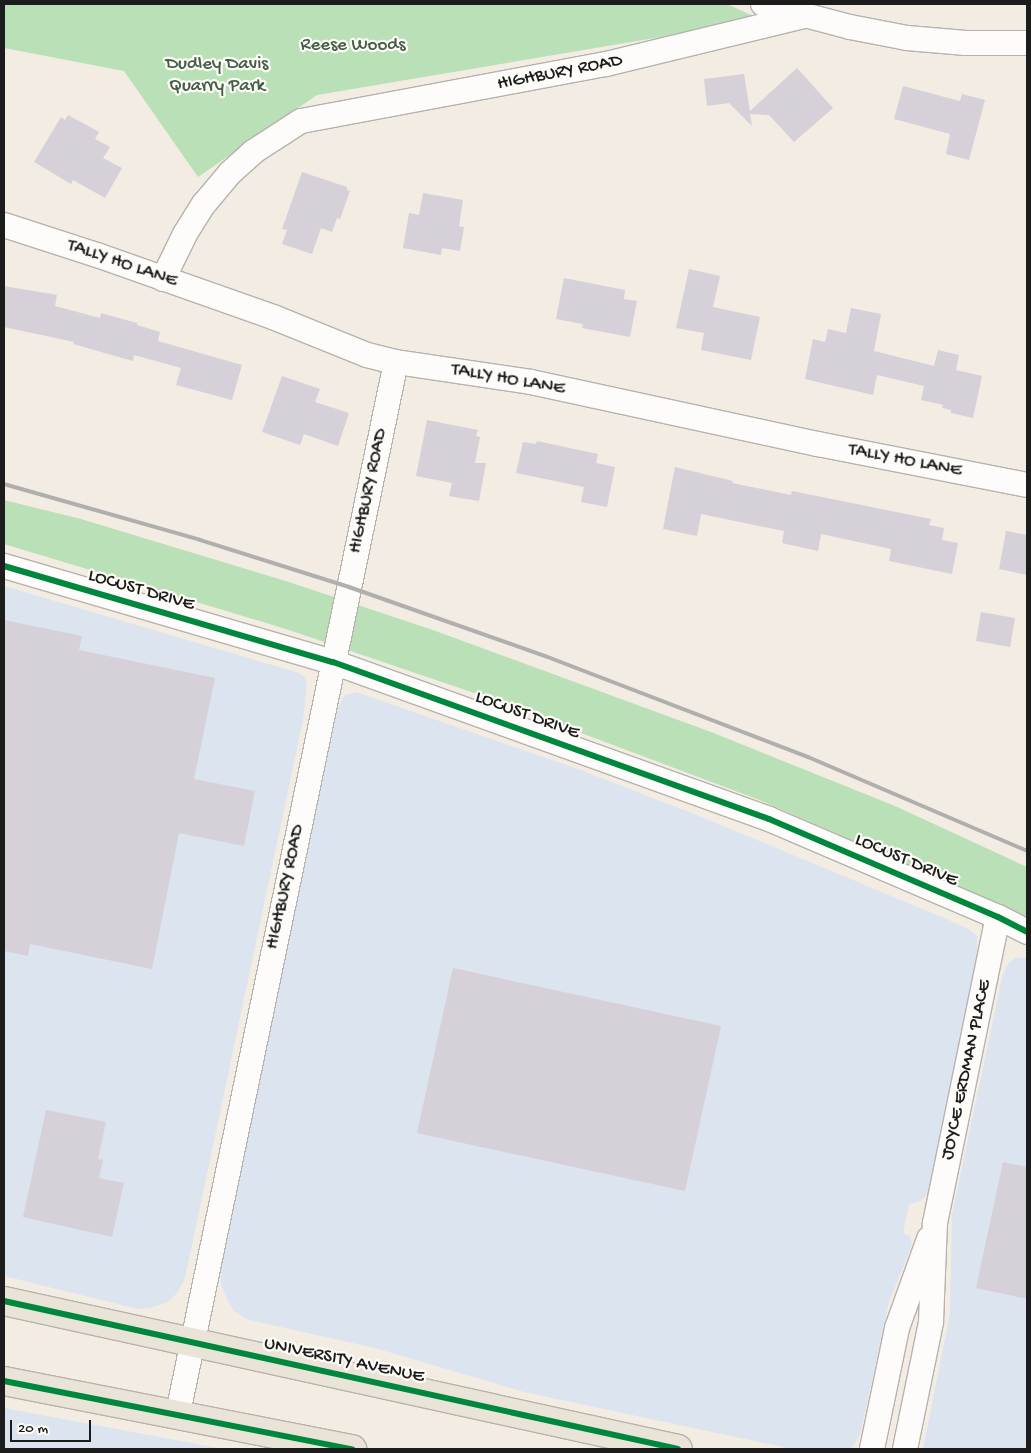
<!DOCTYPE html>
<html>
<head>
<meta charset="utf-8">
<style>
	body { margin:0 }
	#map { position:relative; width:1031px; height:1453px; overflow:hidden; background:#f3ece2; font-family:"Gochi Hand",sans-serif }
	div>[style] { position:absolute }
	.built>* { inset:0; background:#dbe4ef }
	.green>* { inset:0; background:#bae0b7 }
	.building>* { inset:0; background:#d6d0d9 }
	.roads { filter:drop-shadow(1px 0 #b6b2ad) drop-shadow(-1px 0 #b6b2ad) drop-shadow(0 1px #b6b2ad) drop-shadow(0 -1px #b6b2ad) }
	.minor>* { height:24px; margin:-12px; padding:0 12px; transform-origin:12px; border-radius:12px; background:#fdfcfb }
	.primary>* { height:28px; margin:-14px; padding:0 14px; transform-origin:14px; border-radius:14px; background:#eae3d7 }
	.rail>* { height:4px; margin:-2px; padding:0 2px; transform-origin:2px; border-radius:2px; background:#b0afad }
	.cycleway>* { height:6px; margin:-3px; padding:0 3px; transform-origin:3px; border-radius:3px; background:#00873e }
	span { translate:-50% -50%; white-space:nowrap; text-align:center; line-height:1.15; -webkit-text-stroke:4.5px #fdfcf7; paint-order:stroke }
	.park-label { font-size:19px; color:#435d46 }
	.street-label { font-size:19px; color:#1c1c1c }
	.frame { position:absolute; inset:0; border:5px solid #1c1c1c; pointer-events:none }
	.scale { position:absolute; left:10px; top:1420px; width:81px; height:22px; box-sizing:border-box; border:2px solid #1c1c1c; border-top:0; padding-left:6px; font-size:15px; line-height:18px; white-space:nowrap; color:#1c1c1c; -webkit-text-stroke:4px #fdfcf7; paint-order:stroke }
</style>
</head>
<body>
<div id="map">
	<div class="built">
		<i style="clip-path:polygon(4px 586px,296px 672px,304px 676px,307px 684px,303px 720px,188px 1264px,184px 1280px,177px 1293px,168px 1302px,150px 1308px,138px 1309px,4px 1276px)"></i>
		<i style="clip-path:polygon(356px 692px,575px 768px,697px 815px,944px 918px,970px 930px,977px 936px,978px 959px,930px 1191px,921px 1201px,909px 1204px,903px 1233px,910px 1236px,912px 1245px,889px 1302px,860px 1435px,851px 1449px,792px 1449px,524px 1392px,375px 1348px,249px 1320px,234px 1311px,228px 1301px,221px 1285px,221px 1270px,273px 1018px,338px 708px,345px 695px)"></i>
		<i style="clip-path:polygon(1015px 958px,1027px 958px,1027px 1449px,923px 1449px,950px 1314px,952px 1214px,1003px 974px,1008px 964px)"></i>
		<i style="clip-path:polygon(4px 1408px,224px 1449px,4px 1449px)"></i>
	</div>
	<div class="green">
		<i style="clip-path:polygon(4px 4px,727px 4px,762px 20px,317px 95px,198px 177px,124px 71px,4px 48px)"></i>
		<i style="clip-path:polygon(4px 500px,81px 519px,289px 582px,430px 629px,711px 732px,895px 806px,1027px 867px,1027px 917px,762px 801px,480px 695px,286px 629px,4px 544px)"></i>
	</div>
	<div class="building">
		<i style="clip-path:polygon(797px 68px,833px 108px,794px 142px,769px 115px,750px 114px,752px 126px,729px 103px,707px 106px,704px 79px,744px 74px,750px 111px)"></i>
		<i style="clip-path:polygon(903px 86px,960px 101px,962px 94px,985px 100px,969px 160px,946px 154px,950px 134px,894px 119px)"></i>
		<i style="clip-path:polygon(68px 115px,99px 132px,95px 139px,110px 147px,103px 158px,122px 168px,105px 198px,73px 180px,71px 184px,34px 162px,61px 117px,65px 120px)"></i>
		<i style="clip-path:polygon(302px 172px,347px 187px,347px 190px,350px 191px,340px 219px,337px 218px,332px 232px,321px 228px,312px 254px,282px 244px,287px 230px,282px 229px)"></i>
		<i style="clip-path:polygon(423px 193px,463px 200px,459px 226px,464px 227px,460px 251px,442px 248px,441px 255px,403px 248px,409px 213px,419px 215px)"></i>
		<i style="clip-path:polygon(689px 269px,720px 276px,713px 307px,760px 317px,751px 360px,701px 350px,704px 333px,676px 328px)"></i>
		<i style="clip-path:polygon(564px 278px,625px 290px,624px 299px,637px 301px,630px 337px,582px 328px,583px 324px,556px 319px)"></i>
		<i style="clip-path:polygon(4px 286px,57px 295px,55px 306px,100px 318px,101px 313px,137px 323px,137px 325px,160px 332px,158px 341px,242px 365px,232px 400px,176px 385px,181px 368px,134px 355px,133px 361px,73px 344px,74px 342px,4px 327px)"></i>
		<i style="clip-path:polygon(851px 308px,881px 314px,874px 351px,934px 366px,938px 350px,959px 355px,956px 370px,982px 376px,973px 418px,951px 413px,951px 410px,942px 408px,943px 405px,921px 400px,924px 386px,877px 375px,873px 395px,805px 379px,813px 339px,825px 342px,828px 329px,846px 333px)"></i>
		<i style="clip-path:polygon(282px 376px,320px 389px,315px 402px,349px 413px,338px 446px,304px 434px,300px 445px,262px 432px)"></i>
		<i style="clip-path:polygon(427px 420px,478px 430px,476px 436px,480px 437px,475px 463px,486px 463px,479px 501px,449px 496px,452px 483px,416px 476px)"></i>
		<i style="clip-path:polygon(537px 441px,598px 454px,596px 463px,615px 467px,607px 507px,581px 502px,584px 487px,516px 473px,523px 442px,536px 444px)"></i>
		<i style="clip-path:polygon(675px 467px,733px 481px,732px 483px,791px 495px,792px 491px,931px 519px,929px 525px,944px 528px,942px 540px,958px 543px,952px 574px,889px 561px,891px 549px,821px 534px,818px 551px,782px 543px,784px 531px,701px 514px,697px 536px,663px 529px)"></i>
		<i style="clip-path:polygon(1006px 531px,1027px 535px,1027px 575px,999px 569px)"></i>
		<i style="clip-path:polygon(981px 612px,1015px 618px,1010px 647px,976px 641px)"></i>
		<i style="clip-path:polygon(4px 620px,82px 636px,79px 650px,215px 678px,194px 779px,255px 791px,244px 846px,179px 833px,152px 969px,30px 944px,28px 956px,4px 951px)"></i>
		<i style="clip-path:polygon(453px 968px,721px 1026px,685px 1191px,417px 1133px)"></i>
		<i style="clip-path:polygon(46px 1110px,106px 1122px,98px 1159px,103px 1160px,99px 1178px,124px 1183px,112px 1237px,23px 1217px)"></i>
		<i style="clip-path:polygon(1003px 1162px,1027px 1167px,1027px 1299px,976px 1288px)"></i>
	</div>
	<div class="roads">
		<div class="minor">
			<i style="left:763px;top:4px;width:90px;rotate:14.8deg"></i>
			<i style="left:850px;top:27px;width:58px;rotate:10.9deg"></i>
			<i style="left:907px;top:38px;width:59px;rotate:4.8deg"></i>
			<i style="left:966px;top:43px;width:61px"></i>
			<i style="left:4px;top:225px;width:98px;rotate:17.9deg"></i>
			<i style="left:97px;top:255px;width:187px;rotate:19.4deg"></i>
			<i style="left:273px;top:317px;width:101px;rotate:22deg"></i>
			<i style="left:367px;top:355px;width:30px;rotate:14deg"></i>
			<i style="left:396px;top:362px;width:136px;rotate:8.4deg"></i>
			<i style="left:531px;top:382px;width:294px;rotate:12.2deg"></i>
			<i style="left:818px;top:444px;width:213px;rotate:11.1deg"></i>
			<i style="left:163px;top:279px;width:50px;rotate:-63.9deg"></i>
			<i style="left:185px;top:234px;width:36px;rotate:-58deg"></i>
			<i style="left:204px;top:204px;width:40px;rotate:-50deg"></i>
			<i style="left:230px;top:173px;width:31px;rotate:-42deg"></i>
			<i style="left:253px;top:152px;width:57px;rotate:-32.9deg"></i>
			<i style="left:301px;top:121px;width:310px;rotate:-10.6deg"></i>
			<i style="left:606px;top:64px;width:204px;rotate:-13.6deg"></i>
			<i style="left:4px;top:566px;width:343px;rotate:16.3deg"></i>
			<i style="left:333px;top:662px;width:463px;rotate:19.8deg"></i>
			<i style="left:769px;top:819px;width:249px;rotate:23.2deg"></i>
			<i style="left:998px;top:917px;width:33px;rotate:27deg"></i>
			<i style="left:178px;top:1413px;width:1073px;rotate:-78.28deg"></i>
			<i style="left:872px;top:1449px;width:124px;rotate:-78.3deg"></i>
			<i style="left:897px;top:1328px;width:95px;rotate:-70.2deg"></i>
			<i style="left:905px;top:1449px;width:130px;rotate:-78.4deg"></i>
			<i style="left:931px;top:1322px;width:99px;rotate:-87.7deg"></i>
			<i style="left:935px;top:1223px;width:312px;rotate:-78.4deg"></i>
		</div>
		<div class="primary">
			<i style="left:4px;top:1301px;width:690px;rotate:12.38deg"></i>
			<i style="left:4px;top:1381px;width:355px;rotate:11.1deg"></i>
		</div>
	</div>
	<div class="rail">
		<i style="left:4px;top:484px;width:204px;rotate:15.9deg"></i>
		<i style="left:200px;top:540px;width:156px;rotate:17.5deg"></i>
		<i style="left:349px;top:587px;width:208px;rotate:19.4deg"></i>
		<i style="left:545px;top:656px;width:282px;rotate:21deg"></i>
		<i style="left:808px;top:757px;width:238px;rotate:23.2deg"></i>
	</div>
	<div class="cycleway">
		<i style="left:4px;top:566px;width:343px;rotate:16.3deg"></i>
		<i style="left:333px;top:662px;width:463px;rotate:19.8deg"></i>
		<i style="left:769px;top:819px;width:249px;rotate:23.2deg"></i>
		<i style="left:998px;top:917px;width:33px;rotate:27deg"></i>
		<i style="left:4px;top:1301px;width:690px;rotate:12.38deg"></i>
		<i style="left:4px;top:1381px;width:355px;rotate:11.1deg"></i>
	</div>
	<div class="park-label">
		<span style="left:353px;top:46px">Reese Woods</span>
		<span style="left:217px;top:76px">Dudley Davis<br>Quarry Park</span>
	</div>
	<div class="street-label">
		<span style="left:560px;top:73px;rotate:-11deg">HIGHBURY ROAD</span>
		<span style="left:122px;top:264px;rotate:19deg">TALLY HO LANE</span>
		<span style="left:508px;top:380px;rotate:10deg">TALLY HO LANE</span>
		<span style="left:905px;top:461px;rotate:11deg">TALLY HO LANE</span>
		<span style="left:369px;top:491px;rotate:-78deg">HIGHBURY ROAD</span>
		<span style="left:141px;top:591px;rotate:16deg">LOCUST DRIVE</span>
		<span style="left:527px;top:716px;rotate:20deg">LOCUST DRIVE</span>
		<span style="left:906px;top:861px;rotate:23deg">LOCUST DRIVE</span>
		<span style="left:286px;top:887px;rotate:-78deg">HIGHBURY ROAD</span>
		<span style="left:967px;top:1070px;rotate:-78deg">JOYCE ERDMAN PLACE</span>
		<span style="left:344px;top:1361px;rotate:12deg">UNIVERSITY AVENUE</span>
	</div>
	<div class="frame"></div>
	<div class="scale">20 m</div>
</div>
</body>
</html>
